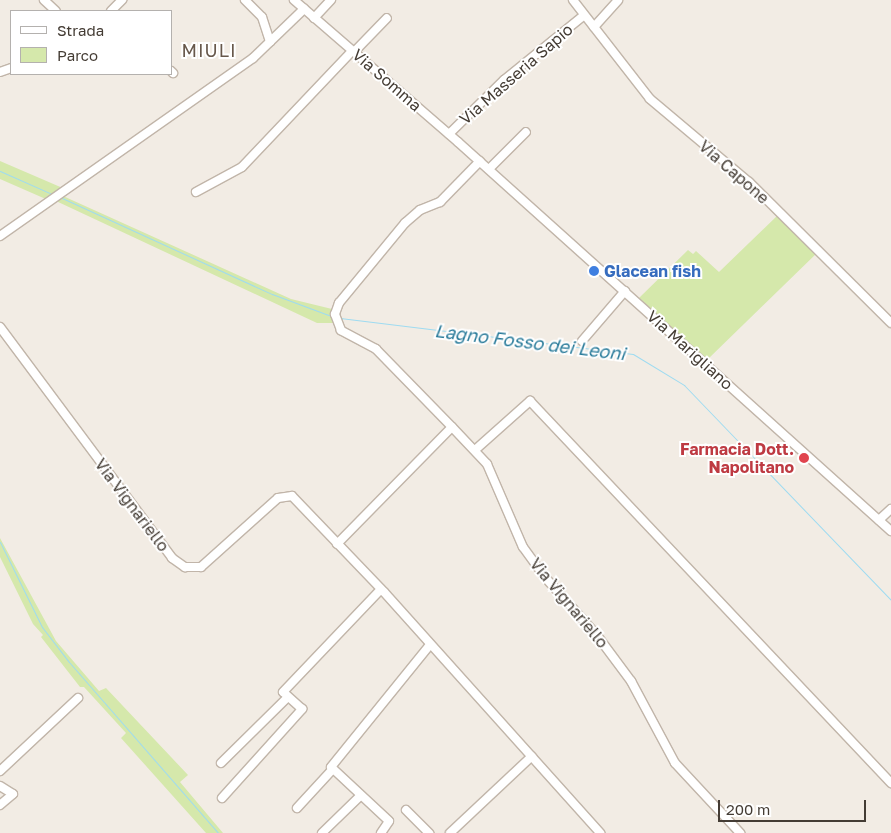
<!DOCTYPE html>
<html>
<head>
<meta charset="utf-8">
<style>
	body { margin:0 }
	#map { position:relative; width:891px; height:833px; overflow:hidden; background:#f2ece4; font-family:"Golos Text",sans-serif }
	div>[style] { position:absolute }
	.green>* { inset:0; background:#d5e8ab }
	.stream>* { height:1px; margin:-0.5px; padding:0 0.5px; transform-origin:0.5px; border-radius:0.5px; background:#9edbf1 }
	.roads { filter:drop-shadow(1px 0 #c1b5a9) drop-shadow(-1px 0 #c1b5a9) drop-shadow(0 1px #c1b5a9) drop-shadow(0 -1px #c1b5a9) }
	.minor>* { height:8px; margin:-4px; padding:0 4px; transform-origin:4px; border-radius:4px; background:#fff }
	.dots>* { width:14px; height:14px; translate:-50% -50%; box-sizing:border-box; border:2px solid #fff; border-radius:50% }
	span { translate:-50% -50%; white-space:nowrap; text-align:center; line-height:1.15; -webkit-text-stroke:4px #fff; paint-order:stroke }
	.street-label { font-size:16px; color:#443c34 }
	.shop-label { font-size:16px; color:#366cbe; font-weight:700 }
	.left { translate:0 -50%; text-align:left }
	.health-label { font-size:16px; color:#be3a42; font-weight:700 }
	.right { translate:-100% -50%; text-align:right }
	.neighbourhood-label { font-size:18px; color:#67584b; letter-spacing:1px }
	.water-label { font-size:18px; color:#287a99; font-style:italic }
	.legend { position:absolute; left:10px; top:10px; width:162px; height:65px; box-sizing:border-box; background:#fff; border:1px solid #b4b1ae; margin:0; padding:6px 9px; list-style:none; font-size:15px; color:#443c34 }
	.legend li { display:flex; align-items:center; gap:10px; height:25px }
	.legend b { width:25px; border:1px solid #b4b1ae }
	.scale { position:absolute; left:718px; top:800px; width:148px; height:22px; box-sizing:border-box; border:2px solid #443c34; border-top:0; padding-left:6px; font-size:15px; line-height:18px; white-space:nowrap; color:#443c34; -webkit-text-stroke:4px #fff; paint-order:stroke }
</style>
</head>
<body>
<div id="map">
	<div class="green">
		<i style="clip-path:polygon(0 161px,65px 189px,48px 200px,0 179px)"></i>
		<i style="clip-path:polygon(63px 196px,291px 299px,332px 309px,334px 323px,317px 323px,56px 201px)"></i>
		<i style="clip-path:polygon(779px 214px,818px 252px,707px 360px,639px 298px,688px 250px,693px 254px,696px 251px,719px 272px)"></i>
		<i style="clip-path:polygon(0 538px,56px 641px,99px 691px,106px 688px,188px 775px,180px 782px,223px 833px,206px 833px,121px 738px,126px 733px,84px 687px,80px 687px,41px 637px,43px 635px,33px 624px,0 557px)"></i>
	</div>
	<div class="stream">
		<i style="left:0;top:171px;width:57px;rotate:23.9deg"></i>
		<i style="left:62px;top:198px;width:231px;rotate:24.6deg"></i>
		<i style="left:272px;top:294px;width:63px;rotate:20.4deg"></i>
		<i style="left:340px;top:318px;width:295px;rotate:7deg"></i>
		<i style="left:633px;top:354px;width:60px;rotate:31.3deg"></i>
		<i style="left:684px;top:385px;width:298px;rotate:46.1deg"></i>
		<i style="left:0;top:542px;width:95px;rotate:63.7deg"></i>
		<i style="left:42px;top:627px;width:44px;rotate:52.4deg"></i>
		<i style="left:69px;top:662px;width:227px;rotate:48.9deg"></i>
	</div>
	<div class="roads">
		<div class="minor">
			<i style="left:44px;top:0;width:16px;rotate:43deg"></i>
			<i style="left:245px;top:0;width:24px;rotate:45deg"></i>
			<i style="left:262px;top:17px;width:26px;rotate:72deg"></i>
			<i style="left:294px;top:0;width:217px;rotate:40.9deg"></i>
			<i style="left:458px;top:142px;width:582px;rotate:41.94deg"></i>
			<i style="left:573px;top:0;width:125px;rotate:52.1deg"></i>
			<i style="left:650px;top:99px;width:129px;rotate:40deg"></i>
			<i style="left:749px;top:182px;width:200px;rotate:44.8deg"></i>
			<i style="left:111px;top:11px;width:16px;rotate:-45deg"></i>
			<i style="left:314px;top:18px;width:25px;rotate:-47deg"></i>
			<i style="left:594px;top:27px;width:36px;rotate:-48deg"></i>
			<i style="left:354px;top:52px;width:47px;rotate:-45.9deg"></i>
			<i style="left:171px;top:71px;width:3px;rotate:45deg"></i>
			<i style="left:0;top:72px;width:12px;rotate:-20deg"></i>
			<i style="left:449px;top:134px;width:77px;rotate:-44.5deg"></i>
			<i style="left:504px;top:80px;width:102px;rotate:-39deg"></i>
			<i style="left:489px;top:169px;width:52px;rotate:-45deg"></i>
			<i style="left:196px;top:192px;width:52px;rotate:-28.5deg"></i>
			<i style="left:242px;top:167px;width:160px;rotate:-46.5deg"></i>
			<i style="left:0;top:236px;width:309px;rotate:-35.1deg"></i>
			<i style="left:253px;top:58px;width:71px;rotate:-43.9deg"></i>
			<i style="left:0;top:327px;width:288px;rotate:53.3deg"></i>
			<i style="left:172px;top:558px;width:16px;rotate:35deg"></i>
			<i style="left:185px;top:567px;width:16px"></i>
			<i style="left:201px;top:567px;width:103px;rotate:-41.9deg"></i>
			<i style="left:278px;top:498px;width:14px;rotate:-8deg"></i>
			<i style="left:292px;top:496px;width:133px;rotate:46.2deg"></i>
			<i style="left:384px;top:592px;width:324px;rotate:48.1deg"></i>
			<i style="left:582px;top:341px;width:66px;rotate:-49.3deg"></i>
			<i style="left:452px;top:427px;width:109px;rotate:-134.3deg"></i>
			<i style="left:376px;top:349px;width:40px;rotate:-152deg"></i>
			<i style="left:341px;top:330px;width:17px;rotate:-111deg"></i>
			<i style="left:335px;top:314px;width:12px;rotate:-70deg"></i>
			<i style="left:339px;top:303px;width:104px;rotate:-50.5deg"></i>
			<i style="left:405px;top:223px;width:20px;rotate:-41deg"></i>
			<i style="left:420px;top:210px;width:22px;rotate:-22deg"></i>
			<i style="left:440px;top:202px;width:57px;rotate:-45.7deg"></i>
			<i style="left:475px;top:450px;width:74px;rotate:-41.7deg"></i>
			<i style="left:530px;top:401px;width:526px;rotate:46.62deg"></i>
			<i style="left:879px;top:520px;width:16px;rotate:-43deg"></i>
			<i style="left:337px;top:544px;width:164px;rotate:-45.5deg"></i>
			<i style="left:452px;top:427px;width:51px;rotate:46.6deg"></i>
			<i style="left:487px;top:464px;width:90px;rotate:66.6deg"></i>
			<i style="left:523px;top:547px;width:34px;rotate:54deg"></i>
			<i style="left:543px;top:575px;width:79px;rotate:48.1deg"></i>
			<i style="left:596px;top:634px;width:59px;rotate:53.3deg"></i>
			<i style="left:631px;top:681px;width:93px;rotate:61.8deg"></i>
			<i style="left:675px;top:763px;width:96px;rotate:47.1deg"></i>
			<i style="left:221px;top:763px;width:94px;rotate:-44.6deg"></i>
			<i style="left:0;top:771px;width:107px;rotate:-43.1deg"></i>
			<i style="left:0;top:786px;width:15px;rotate:32deg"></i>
			<i style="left:13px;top:794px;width:17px;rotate:140deg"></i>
			<i style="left:222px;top:798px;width:120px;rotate:-48deg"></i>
			<i style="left:302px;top:709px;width:25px;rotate:-138deg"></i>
			<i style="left:283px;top:692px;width:142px;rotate:-46.4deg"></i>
			<i style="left:297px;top:808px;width:52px;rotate:-47.4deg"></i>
			<i style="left:406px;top:810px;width:33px;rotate:45deg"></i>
			<i style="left:322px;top:833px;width:53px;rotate:-44.2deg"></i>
			<i style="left:381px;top:833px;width:14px;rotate:-56deg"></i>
			<i style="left:389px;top:821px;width:79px;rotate:-137deg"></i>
			<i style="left:331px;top:767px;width:156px;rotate:-51deg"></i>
			<i style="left:450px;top:833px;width:112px;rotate:-43.2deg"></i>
		</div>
	</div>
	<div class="dots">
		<i style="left:594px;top:271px;background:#3f7fe0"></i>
		<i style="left:804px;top:458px;background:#e0444e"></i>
	</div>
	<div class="street-label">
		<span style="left:516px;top:74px;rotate:-41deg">Via Masseria Sapio</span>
		<span style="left:387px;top:80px;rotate:41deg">Via Somma</span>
		<span style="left:734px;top:172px;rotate:41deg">Via Capone</span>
		<span style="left:690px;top:350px;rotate:42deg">Via Marigliano</span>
		<span style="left:132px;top:505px;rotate:53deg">Via Vignariello</span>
		<span style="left:569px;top:603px;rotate:50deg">Via Vignariello</span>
	</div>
	<div class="shop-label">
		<span class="left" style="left:604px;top:271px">Glacean fish</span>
	</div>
	<div class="health-label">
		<span class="right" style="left:794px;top:458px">Farmacia Dott.<br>Napolitano</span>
	</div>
	<div class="neighbourhood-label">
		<span style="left:209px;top:50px">MIULI</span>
	</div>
	<div class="water-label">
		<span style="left:530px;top:342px;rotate:7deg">Lagno Fosso dei Leoni</span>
	</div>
	<ul class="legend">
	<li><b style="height:6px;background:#fff"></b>Strada</li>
	<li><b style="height:14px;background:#d5e8ab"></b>Parco</li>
	</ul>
	<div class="scale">200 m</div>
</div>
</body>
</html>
